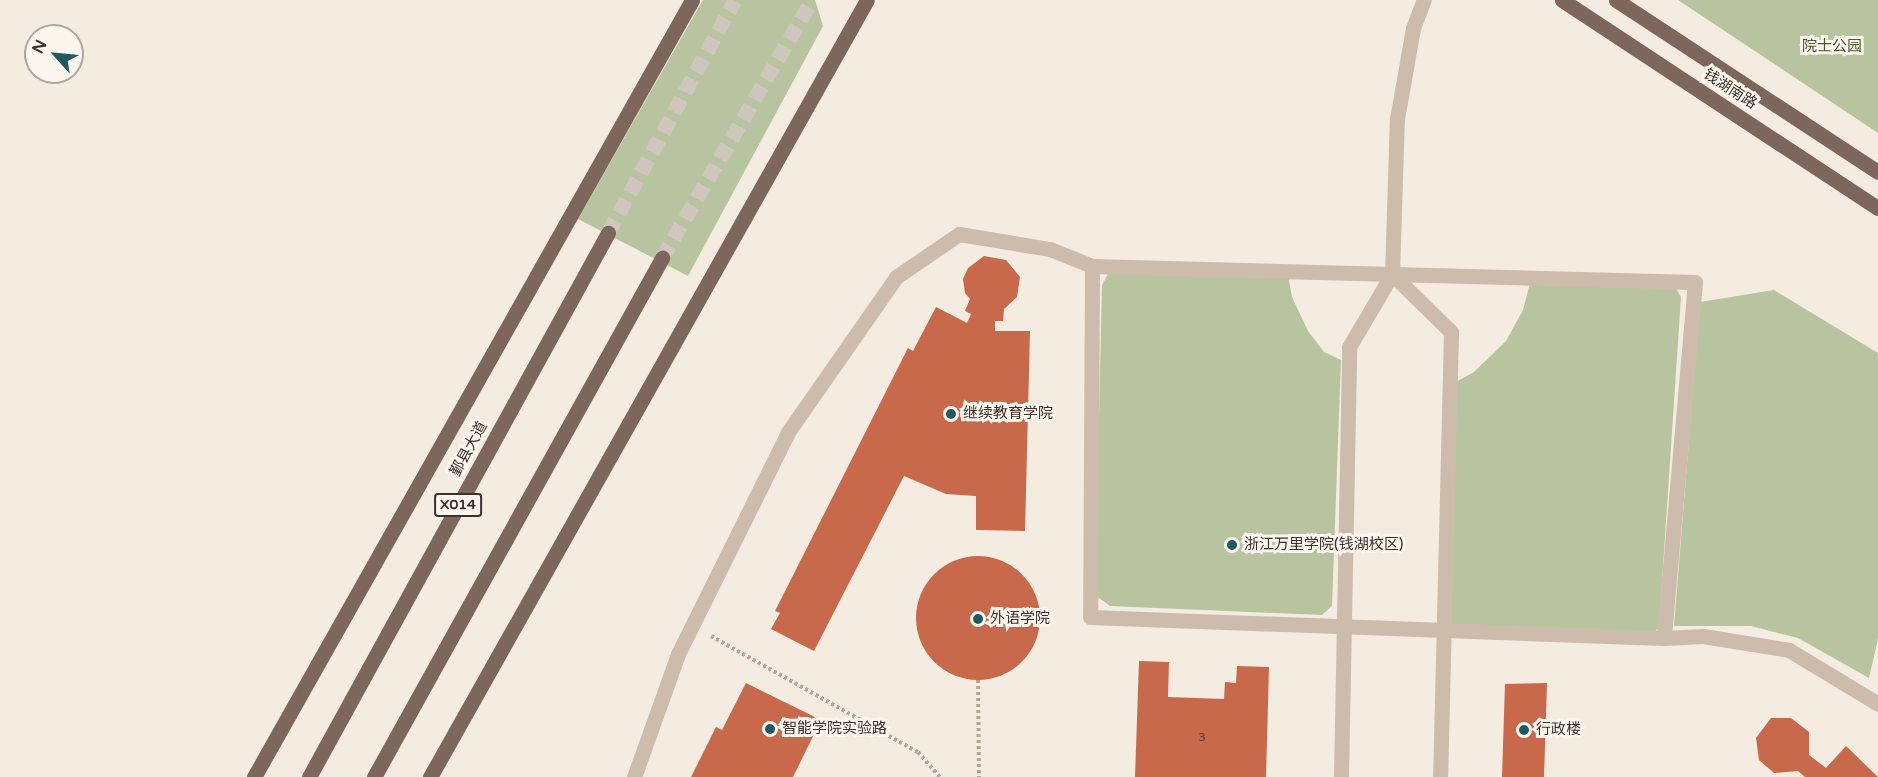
<!DOCTYPE html>
<html>
<head>
<meta charset="utf-8">
<style>
	body { margin:0 }
	#map { position:relative; width:1878px; height:777px; overflow:hidden; background:#f4ebe1; font-family:"Varela Round","Noto Sans SC",sans-serif }
	div>[style] { position:absolute }
	.green>* { inset:0; background:#b8c4a0 }
	.building>* { inset:0; background:#c8694b }
	.round { border-radius:50% }
	.major-tunnel>* { height:15px; margin-top:-7.5px; transform-origin:0; background:repeating-linear-gradient(90deg,#cfc6bd 0 15px,transparent 0 23px) }
	.path>* { height:4px; margin-top:-2px; transform-origin:0; background:repeating-linear-gradient(90deg,#b9a596 0 3px,transparent 0 6px) }
	.minor>* { height:15px; margin:-7.5px; padding:0 7.5px; transform-origin:7.5px; border-radius:7.5px; background:#cdbbac }
	.major>* { height:15px; margin:-7.5px; padding:0 7.5px; transform-origin:7.5px; border-radius:7.5px; background:#7d675c }
	.dots>* { width:16px; height:16px; translate:-50% -50%; box-sizing:border-box; border:3px solid #fbf5ee; border-radius:50% }
	span { translate:-50% -50%; white-space:nowrap; text-align:center; line-height:1.15; -webkit-text-stroke:6px #fbf5ee; paint-order:stroke }
	.number-label { font-size:12px; color:#5e3e33 }
	.number-label span { -webkit-text-stroke-width:0 }
	.shield-label span { padding:2px 4px; background:#fbf5ee; border:2px solid; border-radius:4px; -webkit-text-stroke-width:0 }
	.shield-label { font-size:14px; color:#3b302b; font-weight:700 }
	.park-label { font-size:15px; color:#4a5a2e }
	.street-label { font-size:15px; color:#3b302b }
	.poi-label { font-size:15px; color:#3b302b }
	.left { translate:0 -50%; text-align:left }
	.north { position:absolute; left:24px; top:24px; width:60px; height:60px; box-sizing:border-box; background:#fbf5ee; border:2px solid #aea6a0; border-radius:50%; rotate:297deg; font-size:16px; font-weight:700; line-height:24px; text-align:center; color:#3b302b }
	.north::after { content:''; display:block; margin:auto; width:21px; height:27px; background:#1f5a5e; clip-path:polygon(50% 0,100% 100%,50% 72%,0 100%) }
</style>
</head>
<body>
<div id="map">
	<div class="green">
		<i style="clip-path:polygon(703px 0,815px 0,823px 26px,688px 276px,578px 219px)"></i>
		<i style="clip-path:polygon(1678px 0,1878px 0,1878px 133px)"></i>
		<i style="clip-path:polygon(1108px 274px,1288px 275px,1292px 297px,1308px 331px,1324px 352px,1341px 360px,1332px 606px,1322px 615px,1110px 606px,1095px 595px,1102px 285px)"></i>
		<i style="clip-path:polygon(1530px 283px,1676px 288px,1681px 297px,1659px 627px,1652px 635px,1451px 627px,1447px 618px,1454px 383px,1474px 372px,1506px 341px,1523px 310px)"></i>
		<i style="clip-path:polygon(1774px 290px,1878px 353px,1878px 639px,1869px 678px,1798px 638px,1751px 626px,1674px 626px,1700px 302px)"></i>
	</div>
	<div class="building">
		<i style="clip-path:polygon(984px 256px,1006px 260px,1020px 277px,1017px 297px,1004px 309px,1003px 321px,995px 321px,995px 331px,1030px 331px,1025px 531px,976px 530px,976px 496px,946px 494px,904px 476px,814px 651px,771px 629px,780px 613px,775px 611px,908px 348px,913px 351px,936px 307px,967px 323px,971px 314px,965px 311px,970px 299px,965px 293px,963px 279px,968px 268px)"></i>
		<i class="round" style="left:916px;top:556px;width:124px;height:124px"></i>
		<i style="clip-path:polygon(1139px 661px,1169px 662px,1168px 697px,1224px 699px,1225px 682px,1236px 683px,1237px 666px,1269px 667px,1266px 777px,1135px 777px)"></i>
		<i style="clip-path:polygon(746px 683px,821px 720px,793px 777px,691px 777px,716px 727px,722px 730px)"></i>
		<i style="clip-path:polygon(1547px 683px,1544px 777px,1502px 777px,1505px 684px)"></i>
		<i style="clip-path:polygon(1771px 718px,1791px 718px,1809px 732px,1809px 755px,1826px 768px,1846px 746px,1878px 777px,1805px 777px,1798px 771px,1774px 773px,1759px 760px,1756px 738px)"></i>
	</div>
	<div class="major-tunnel">
		<i style="left:608px;top:233px;width:265px;rotate:-61.4deg"></i>
		<i style="left:662px;top:258px;width:298px;rotate:-59.8deg"></i>
	</div>
	<div class="path">
		<i style="left:711px;top:636px;width:237px;rotate:29.3deg"></i>
		<i style="left:918px;top:752px;width:33px;rotate:49deg"></i>
		<i style="left:978px;top:680px;width:97px;rotate:89.4deg"></i>
	</div>
	<div class="minor">
		<i style="left:1092px;top:266px;width:351px;rotate:90.3deg"></i>
		<i style="left:1090px;top:617px;width:574px;rotate:2.1deg"></i>
		<i style="left:1392px;top:274px;width:155px;rotate:-88.2deg"></i>
		<i style="left:1397px;top:119px;width:92px;rotate:-80deg"></i>
		<i style="left:1413px;top:28px;width:30px;rotate:-69deg"></i>
		<i style="left:634px;top:777px;width:131px;rotate:-70.3deg"></i>
		<i style="left:678px;top:654px;width:248px;rotate:-63.6deg"></i>
		<i style="left:788px;top:432px;width:189px;rotate:-55.1deg"></i>
		<i style="left:896px;top:277px;width:76px;rotate:-34.3deg"></i>
		<i style="left:959px;top:234px;width:92px;rotate:9.4deg"></i>
		<i style="left:1050px;top:249px;width:45px;rotate:22deg"></i>
		<i style="left:1092px;top:266px;width:603px;rotate:1.52deg"></i>
		<i style="left:1695px;top:282px;width:357px;rotate:95deg"></i>
		<i style="left:1664px;top:638px;width:39px;rotate:-3deg"></i>
		<i style="left:1703px;top:636px;width:87px;rotate:9.2deg"></i>
		<i style="left:1789px;top:650px;width:104px;rotate:31.2deg"></i>
		<i style="left:1341px;top:777px;width:430px;rotate:-88.9deg"></i>
		<i style="left:1349px;top:347px;width:85px;rotate:-59.5deg"></i>
		<i style="left:1392px;top:274px;width:83px;rotate:44.5deg"></i>
		<i style="left:1451px;top:332px;width:445px;rotate:91.4deg"></i>
	</div>
	<div class="major">
		<i style="left:1562px;top:0;width:378px;rotate:33.4deg"></i>
		<i style="left:1616px;top:0;width:313px;rotate:33.3deg"></i>
		<i style="left:254px;top:777px;width:892px;rotate:-60.59deg"></i>
		<i style="left:309px;top:777px;width:621px;rotate:-61.21deg"></i>
		<i style="left:374px;top:777px;width:594px;rotate:-60.97deg"></i>
		<i style="left:430px;top:777px;width:891px;rotate:-60.65deg"></i>
	</div>
	<div class="dots">
		<i style="left:951px;top:414px;background:#1f5a5e"></i>
		<i style="left:1232px;top:545px;background:#1f5a5e"></i>
		<i style="left:978px;top:619px;background:#1f5a5e"></i>
		<i style="left:770px;top:729px;background:#1f5a5e"></i>
		<i style="left:1524px;top:730px;background:#1f5a5e"></i>
	</div>
	<div class="number-label">
		<span style="left:1202px;top:738px">3</span>
	</div>
	<div class="shield-label">
		<span style="left:458px;top:505px">X014</span>
	</div>
	<div class="park-label">
		<span style="left:1832px;top:47px">院士公园</span>
	</div>
	<div class="street-label">
		<span style="left:1730px;top:89px;rotate:33deg">钱湖南路</span>
		<span style="left:469px;top:449px;rotate:-61deg">鄞县大道</span>
	</div>
	<div class="poi-label">
		<span class="left" style="left:963px;top:414px">继续教育学院</span>
		<span class="left" style="left:1244px;top:545px">浙江万里学院(钱湖校区)</span>
		<span class="left" style="left:990px;top:619px">外语学院</span>
		<span class="left" style="left:782px;top:729px">智能学院实验路</span>
		<span class="left" style="left:1536px;top:730px">行政楼</span>
	</div>
	<div class="north">N</div>
</div>
</body>
</html>
